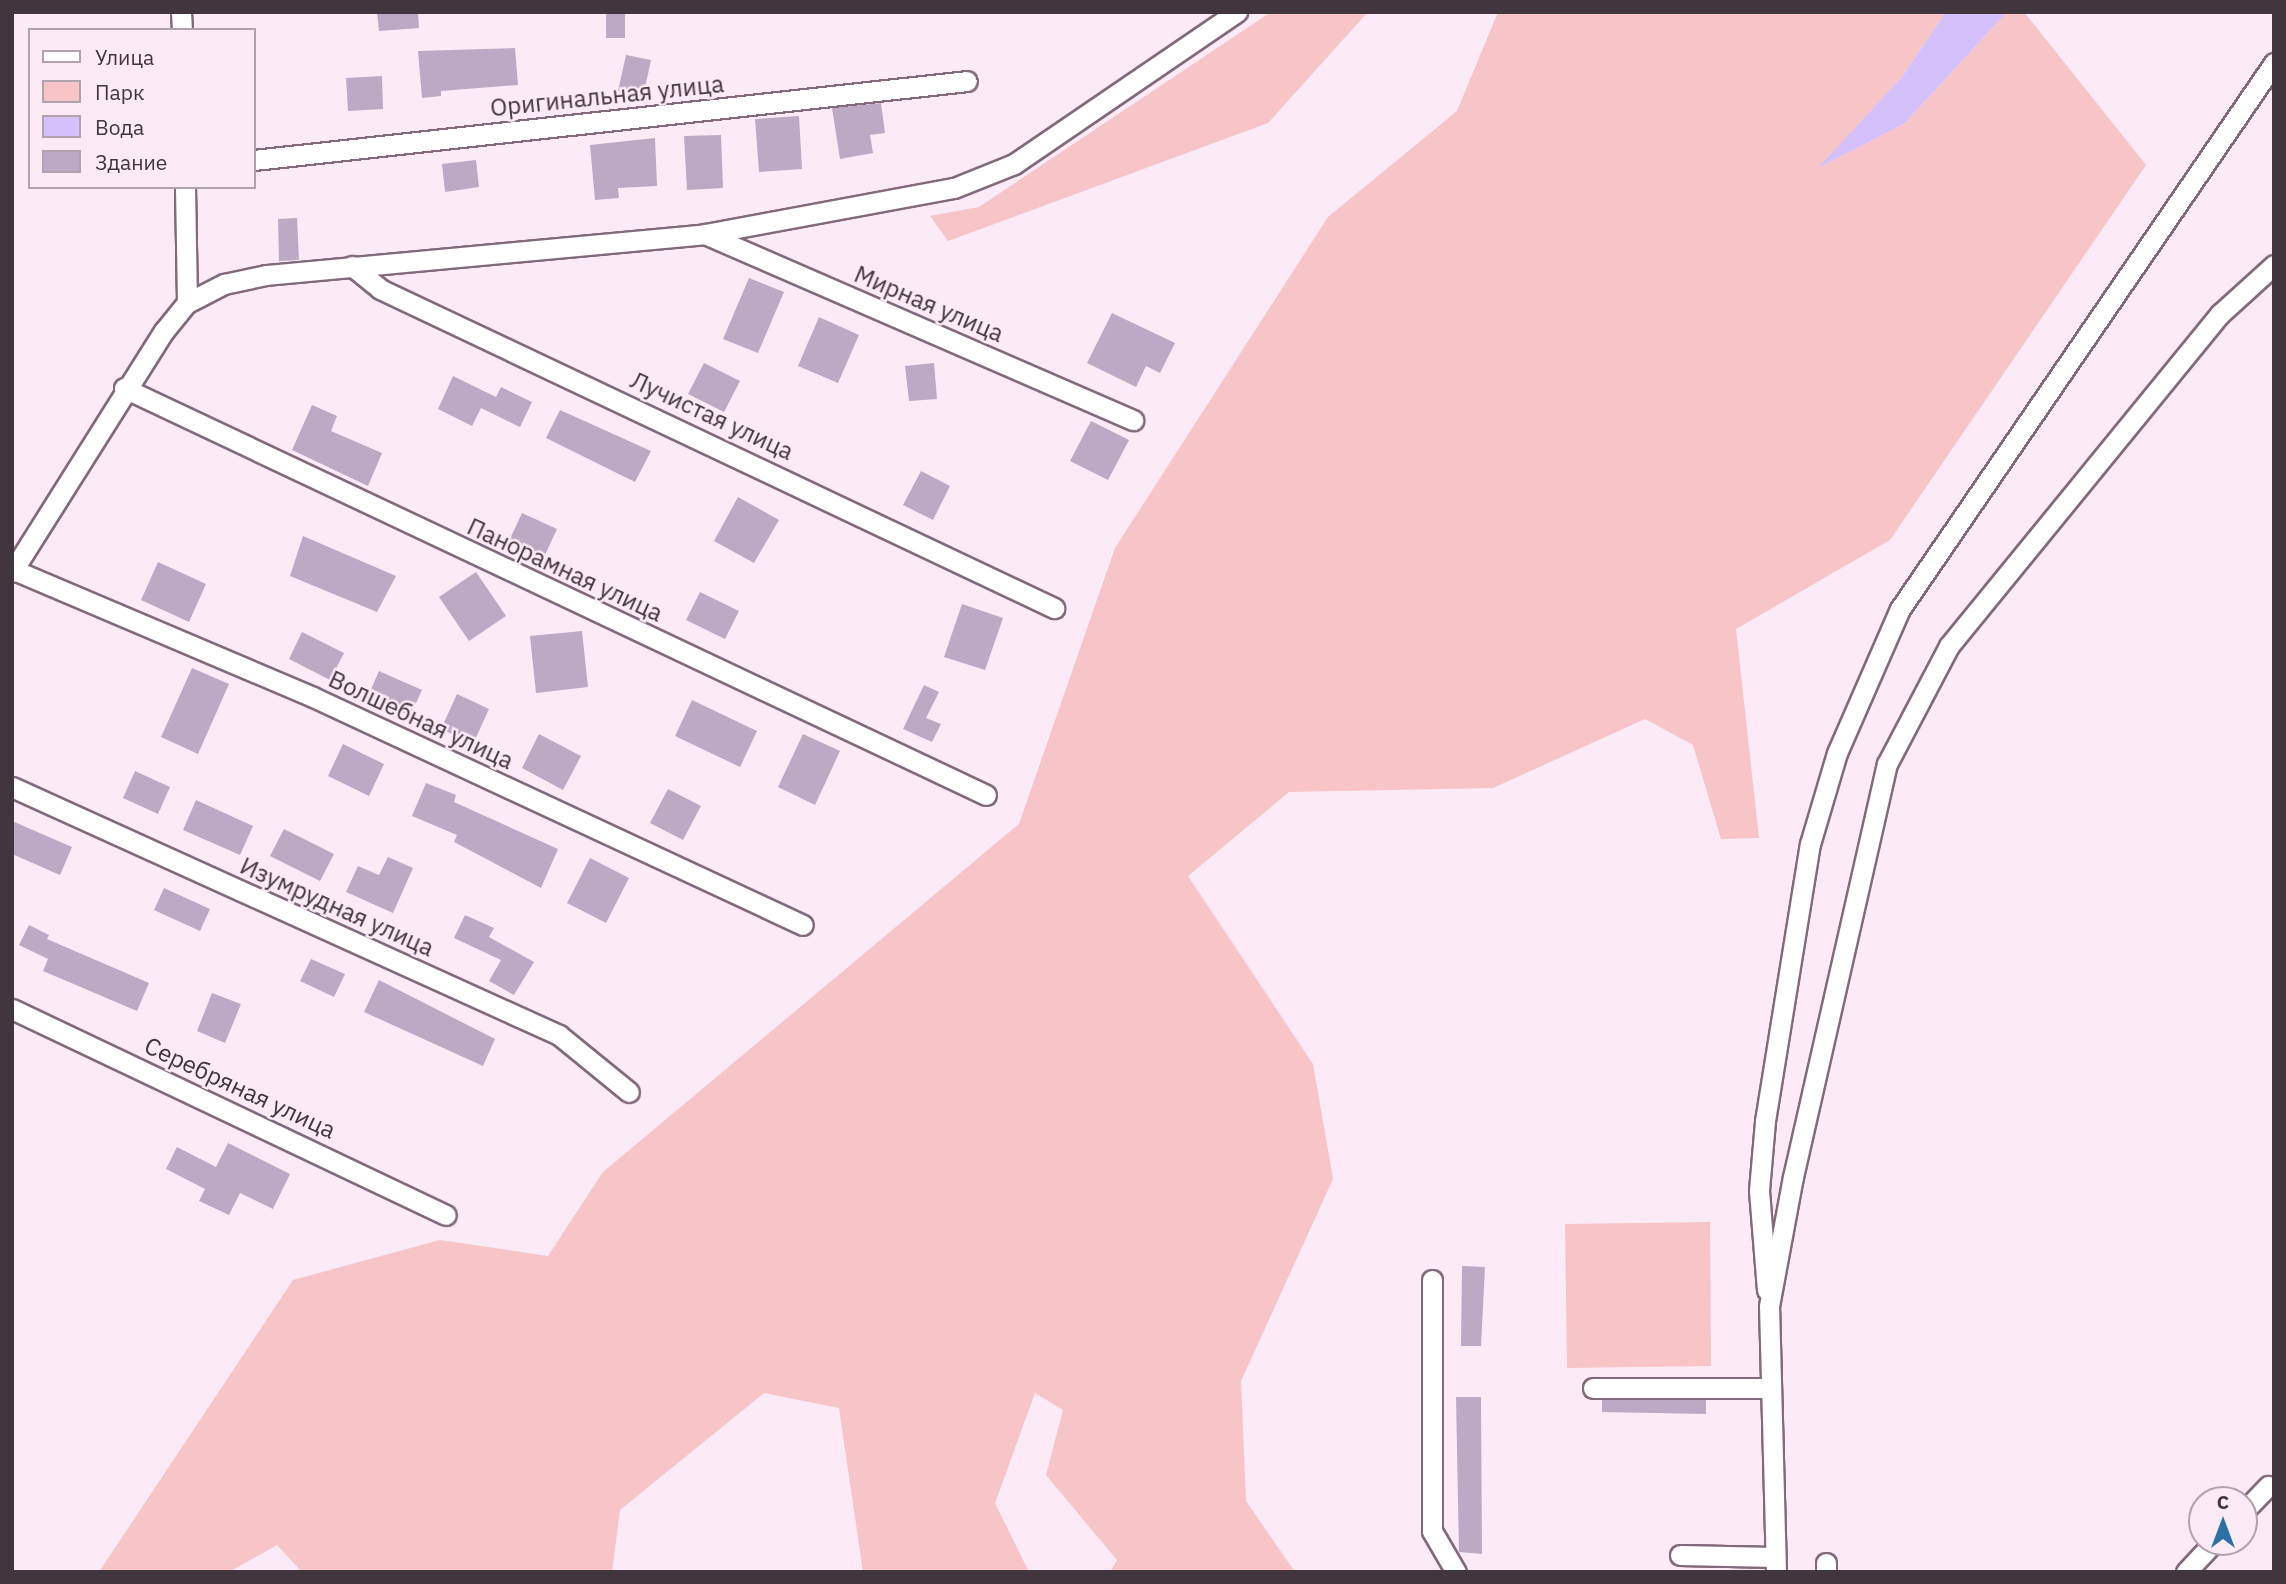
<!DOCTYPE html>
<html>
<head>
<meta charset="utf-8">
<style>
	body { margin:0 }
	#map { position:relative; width:2286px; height:1584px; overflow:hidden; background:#fceaf7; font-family:"IBM Plex Sans",sans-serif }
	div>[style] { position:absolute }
	.green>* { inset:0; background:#f7c4c8 }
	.water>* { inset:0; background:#d4c1fc }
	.building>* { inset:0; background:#bda9c4 }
	.roads { filter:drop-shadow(2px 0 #84697c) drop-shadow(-2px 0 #84697c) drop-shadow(0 2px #84697c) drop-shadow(0 -2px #84697c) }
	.minor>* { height:19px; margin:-9.5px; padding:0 9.5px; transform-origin:9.5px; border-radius:9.5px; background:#fff }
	span { translate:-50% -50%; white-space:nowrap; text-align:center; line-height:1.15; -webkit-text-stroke:5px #fceaf7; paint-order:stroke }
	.street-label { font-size:24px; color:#41353e }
	.frame { position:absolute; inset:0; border:14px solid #41353e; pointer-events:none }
	.legend { position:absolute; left:28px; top:28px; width:228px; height:161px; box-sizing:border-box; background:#fceaf7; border:2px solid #b1a2ad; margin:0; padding:9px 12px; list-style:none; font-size:21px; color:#41353e }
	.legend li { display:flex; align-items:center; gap:14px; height:35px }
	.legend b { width:35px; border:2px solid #b1a2ad }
	.north { position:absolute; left:2188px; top:1486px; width:70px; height:70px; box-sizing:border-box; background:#fceaf7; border:2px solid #b1a2ad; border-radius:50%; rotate:0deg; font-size:19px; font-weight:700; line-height:28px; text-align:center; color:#41353e }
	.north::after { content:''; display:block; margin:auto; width:24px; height:32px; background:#2a71a5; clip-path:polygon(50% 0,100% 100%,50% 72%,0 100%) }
</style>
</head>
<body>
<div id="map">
	<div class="green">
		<i style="clip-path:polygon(1271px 12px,1368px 12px,1268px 123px,948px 241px,930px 216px,979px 207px)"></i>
		<i style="clip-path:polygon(1498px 12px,1946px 12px,1902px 77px,1820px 167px,1904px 124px,2007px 12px,2024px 12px,2146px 165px,1890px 540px,1736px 629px,1759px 838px,1721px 839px,1693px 745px,1645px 719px,1493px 788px,1289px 792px,1188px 876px,1313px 1064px,1333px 1179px,1241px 1381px,1246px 1501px,1295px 1572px,1110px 1572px,1117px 1560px,1046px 1475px,1063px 1410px,1035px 1393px,995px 1503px,1029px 1572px,863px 1572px,839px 1408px,764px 1393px,620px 1510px,612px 1572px,302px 1572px,277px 1545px,229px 1572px,99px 1572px,293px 1280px,440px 1240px,548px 1256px,603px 1172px,1019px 824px,1115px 548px,1328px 217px,1457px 111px)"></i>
		<i style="clip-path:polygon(1710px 1222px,1711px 1366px,1567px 1368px,1565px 1224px)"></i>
	</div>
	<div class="water">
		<i style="clip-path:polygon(1946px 12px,2007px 12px,1904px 124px,1818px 168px,1902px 77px)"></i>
	</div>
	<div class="building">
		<i style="clip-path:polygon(377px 12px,418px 12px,419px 28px,379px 31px)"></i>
		<i style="clip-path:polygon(606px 12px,625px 12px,625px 38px,606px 38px)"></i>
		<i style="clip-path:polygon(515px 48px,518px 85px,441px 91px,441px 96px,422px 98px,418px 51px)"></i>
		<i style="clip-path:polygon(626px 55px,651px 60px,643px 97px,618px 91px)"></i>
		<i style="clip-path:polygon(382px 76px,383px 109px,348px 111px,346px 78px)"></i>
		<i style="clip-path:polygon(881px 103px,885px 133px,870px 135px,873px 153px,840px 159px,832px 108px)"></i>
		<i style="clip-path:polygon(799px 116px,802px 169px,759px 172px,755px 119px)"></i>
		<i style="clip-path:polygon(721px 135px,723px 188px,687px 190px,684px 136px)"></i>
		<i style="clip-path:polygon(655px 138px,657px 186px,618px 188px,619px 198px,595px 200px,590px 145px)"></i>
		<i style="clip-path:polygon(476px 160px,479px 187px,445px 192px,442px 164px)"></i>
		<i style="clip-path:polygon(297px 218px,299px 260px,279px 261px,278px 219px)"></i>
		<i style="clip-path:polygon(749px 278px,784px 292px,758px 353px,723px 339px)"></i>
		<i style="clip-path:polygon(1112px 313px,1175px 343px,1160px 373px,1146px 366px,1136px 387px,1087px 363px)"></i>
		<i style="clip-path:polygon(819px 317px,859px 335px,838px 383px,798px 366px)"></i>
		<i style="clip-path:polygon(704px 363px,740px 381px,724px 412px,688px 394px)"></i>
		<i style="clip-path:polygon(934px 363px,937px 399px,909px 401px,905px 366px)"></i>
		<i style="clip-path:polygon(453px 376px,496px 397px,501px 387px,532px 402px,520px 427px,481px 408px,472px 426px,438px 409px)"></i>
		<i style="clip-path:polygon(312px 405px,337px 416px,331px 431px,382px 453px,368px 486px,292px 450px)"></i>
		<i style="clip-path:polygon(560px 410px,651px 451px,635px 482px,546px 438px)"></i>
		<i style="clip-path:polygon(1091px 421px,1129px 440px,1108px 480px,1070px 461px)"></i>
		<i style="clip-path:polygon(921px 471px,950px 486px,933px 520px,903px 505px)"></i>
		<i style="clip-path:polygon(738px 497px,779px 520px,754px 563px,714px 541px)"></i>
		<i style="clip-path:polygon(522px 513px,557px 529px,544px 557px,509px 541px)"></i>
		<i style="clip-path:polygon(303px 536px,396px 576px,377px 612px,290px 576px)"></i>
		<i style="clip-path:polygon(158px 562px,206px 584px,189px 622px,141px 600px)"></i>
		<i style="clip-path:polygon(476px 572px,506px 616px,469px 641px,439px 597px)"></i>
		<i style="clip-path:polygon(700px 592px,739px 611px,725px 639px,686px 620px)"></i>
		<i style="clip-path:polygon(962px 604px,1003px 618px,985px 670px,944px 657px)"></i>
		<i style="clip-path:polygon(582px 631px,588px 687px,536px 693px,530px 636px)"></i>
		<i style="clip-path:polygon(302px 632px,344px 653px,330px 680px,289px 659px)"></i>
		<i style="clip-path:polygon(192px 668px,229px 684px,198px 754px,161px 737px)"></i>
		<i style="clip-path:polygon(379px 671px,422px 690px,410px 716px,368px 696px)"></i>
		<i style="clip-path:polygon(924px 685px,939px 692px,926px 718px,941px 724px,932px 742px,903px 729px)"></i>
		<i style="clip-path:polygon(457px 694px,489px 709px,473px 744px,441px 729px)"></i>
		<i style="clip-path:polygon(692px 700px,757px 731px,740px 767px,675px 736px)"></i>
		<i style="clip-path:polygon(539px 734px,581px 756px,563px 790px,522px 768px)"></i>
		<i style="clip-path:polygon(803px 734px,840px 751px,815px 805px,778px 787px)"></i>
		<i style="clip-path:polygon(343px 744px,384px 764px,369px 796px,328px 776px)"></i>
		<i style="clip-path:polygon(135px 771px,170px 787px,158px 814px,123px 798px)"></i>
		<i style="clip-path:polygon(426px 783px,456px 795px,454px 802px,558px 849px,541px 888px,454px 842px,457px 835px,412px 816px)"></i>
		<i style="clip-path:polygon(668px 789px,701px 806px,683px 840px,650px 823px)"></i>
		<i style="clip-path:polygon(196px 800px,253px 826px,240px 855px,183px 830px)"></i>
		<i style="clip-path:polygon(12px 821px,72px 847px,60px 875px,12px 854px)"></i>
		<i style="clip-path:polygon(284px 829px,334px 854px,320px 881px,270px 856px)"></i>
		<i style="clip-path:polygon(388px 857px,413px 868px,393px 913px,346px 892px,358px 866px,379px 875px)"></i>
		<i style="clip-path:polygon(590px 858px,629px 878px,606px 923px,567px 903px)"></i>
		<i style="clip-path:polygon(164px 888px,210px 909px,200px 931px,154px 910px)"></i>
		<i style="clip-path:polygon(465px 915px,494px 928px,489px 937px,534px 962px,514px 995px,489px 981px,501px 960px,454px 938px)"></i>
		<i style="clip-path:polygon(29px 925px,49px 935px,47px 939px,149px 983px,137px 1011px,43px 971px,48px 959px,19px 945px)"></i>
		<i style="clip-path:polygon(311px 959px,345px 974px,334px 997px,300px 981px)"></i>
		<i style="clip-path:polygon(379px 980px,495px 1039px,483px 1066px,364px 1012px)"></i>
		<i style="clip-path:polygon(212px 993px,241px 1004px,225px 1043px,197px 1031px)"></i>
		<i style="clip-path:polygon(228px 1143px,290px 1174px,273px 1209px,240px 1193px,229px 1215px,199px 1201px,205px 1189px,166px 1169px,177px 1147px,216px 1167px)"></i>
		<i style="clip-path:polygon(1462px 1266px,1485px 1267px,1481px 1346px,1461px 1346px)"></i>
		<i style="clip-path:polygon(1456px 1397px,1481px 1397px,1482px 1554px,1459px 1552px)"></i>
		<i style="clip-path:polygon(1602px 1400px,1706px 1400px,1706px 1414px,1602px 1412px)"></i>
	</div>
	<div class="roads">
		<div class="minor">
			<i style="left:181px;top:12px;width:18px;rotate:87deg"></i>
			<i style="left:254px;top:160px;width:717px;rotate:-6.32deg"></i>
			<i style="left:185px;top:187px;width:116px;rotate:89deg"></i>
			<i style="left:705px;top:234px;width:467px;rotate:23.5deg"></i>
			<i style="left:352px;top:266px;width:36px;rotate:39deg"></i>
			<i style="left:380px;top:289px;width:746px;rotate:25.33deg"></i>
			<i style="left:124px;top:388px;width:953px;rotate:25.27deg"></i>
			<i style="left:14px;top:570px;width:325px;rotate:23deg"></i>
			<i style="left:313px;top:697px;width:540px;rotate:24.95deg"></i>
			<i style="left:12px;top:572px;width:285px;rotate:-57.8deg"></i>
			<i style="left:164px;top:331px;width:36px;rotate:-51deg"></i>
			<i style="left:187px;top:303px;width:42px;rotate:-27.2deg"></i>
			<i style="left:224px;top:284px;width:43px;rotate:-12.1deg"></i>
			<i style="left:266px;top:275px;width:441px;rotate:-5.3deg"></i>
			<i style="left:705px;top:234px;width:253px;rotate:-10.5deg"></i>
			<i style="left:954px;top:188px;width:65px;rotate:-21.8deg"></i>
			<i style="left:1014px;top:164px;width:270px;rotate:-34.3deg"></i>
			<i style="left:12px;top:787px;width:601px;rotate:24.39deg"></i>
			<i style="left:559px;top:1035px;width:90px;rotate:39.2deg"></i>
			<i style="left:12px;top:1009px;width:480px;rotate:25.4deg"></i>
			<i style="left:1432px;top:1280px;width:251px;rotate:90deg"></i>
			<i style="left:1432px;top:1531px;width:48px;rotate:59.7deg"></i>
			<i style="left:1767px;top:1290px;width:100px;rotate:-94.6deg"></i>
			<i style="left:1759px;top:1190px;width:69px;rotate:-85deg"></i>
			<i style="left:1765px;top:1121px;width:281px;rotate:-80.8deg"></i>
			<i style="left:1810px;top:844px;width:95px;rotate:-73.5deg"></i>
			<i style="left:1837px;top:753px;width:157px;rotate:-66.4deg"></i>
			<i style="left:1900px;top:609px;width:662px;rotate:-55.59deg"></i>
			<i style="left:1593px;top:1388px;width:177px"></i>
			<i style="left:2244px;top:1511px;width:35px;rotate:-46deg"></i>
			<i style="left:1680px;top:1555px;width:95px;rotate:1.2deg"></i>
			<i style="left:1826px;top:1563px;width:9px;rotate:90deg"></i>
			<i style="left:1776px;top:1572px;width:266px;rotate:-91.5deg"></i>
			<i style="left:1769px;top:1306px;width:131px;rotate:-79.5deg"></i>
			<i style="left:1793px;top:1177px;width:424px;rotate:-77.2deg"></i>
			<i style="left:1887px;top:764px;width:133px;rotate:-62.3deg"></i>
			<i style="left:1949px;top:646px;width:429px;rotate:-50.8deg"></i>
			<i style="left:2220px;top:314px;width:73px;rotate:-42.2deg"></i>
			<i style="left:2186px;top:1572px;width:41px;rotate:-47deg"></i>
		</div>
	</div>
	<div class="street-label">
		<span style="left:607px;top:96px;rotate:-6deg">Оригинальная улица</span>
		<span style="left:929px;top:304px;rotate:23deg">Мирная улица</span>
		<span style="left:712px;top:416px;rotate:25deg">Лучистая улица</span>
		<span style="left:565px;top:570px;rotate:25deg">Панорамная улица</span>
		<span style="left:421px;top:720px;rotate:25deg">Волшебная улица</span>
		<span style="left:337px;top:907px;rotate:24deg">Изумрудная улица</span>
		<span style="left:240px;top:1088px;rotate:25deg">Серебряная улица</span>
	</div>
	<div class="frame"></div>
	<ul class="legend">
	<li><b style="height:9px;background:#fff"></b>Улица</li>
	<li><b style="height:19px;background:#f7c4c8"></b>Парк</li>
	<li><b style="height:19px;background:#d4c1fc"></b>Вода</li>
	<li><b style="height:19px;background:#bda9c4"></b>Здание</li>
	</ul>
	<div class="north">С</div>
</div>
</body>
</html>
